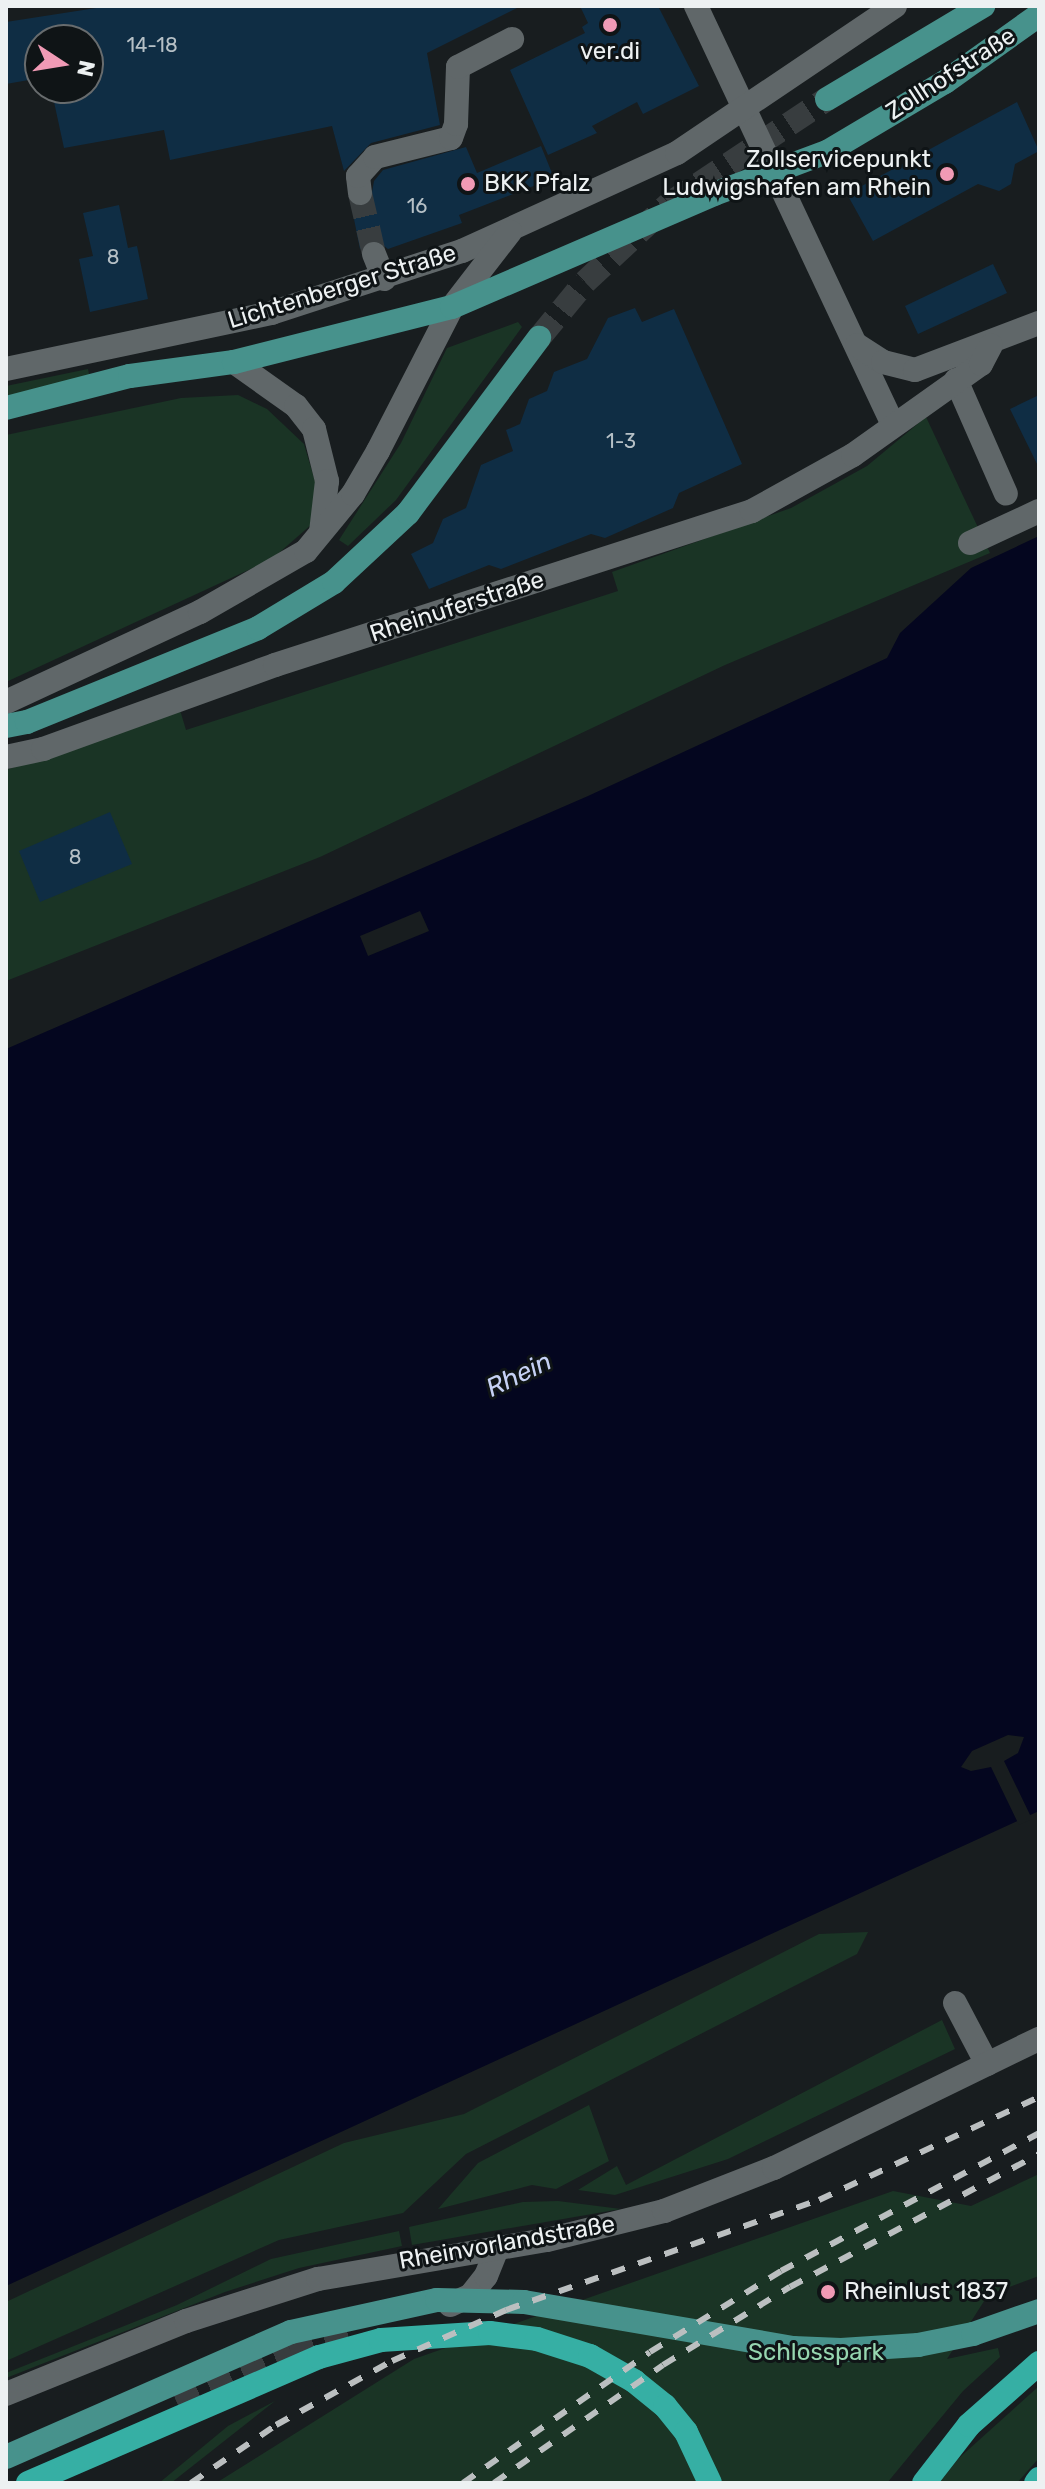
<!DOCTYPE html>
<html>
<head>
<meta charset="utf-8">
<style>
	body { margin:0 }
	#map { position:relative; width:1045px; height:2489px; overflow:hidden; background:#181d1f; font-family:Rubik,sans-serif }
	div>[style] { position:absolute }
	.green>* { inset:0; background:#1a3425 }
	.water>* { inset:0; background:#04061f }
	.pier>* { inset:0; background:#181d1f }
	.building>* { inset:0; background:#0f2d44 }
	.minor-tunnel>* { height:24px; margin-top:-12px; transform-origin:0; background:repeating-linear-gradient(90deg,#383d3f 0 24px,transparent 0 36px) }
	.major-tunnel>* { height:24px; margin-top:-12px; transform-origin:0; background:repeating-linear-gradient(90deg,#383d3f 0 24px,transparent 0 36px) }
	.minor>* { height:24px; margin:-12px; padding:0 12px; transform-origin:12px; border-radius:12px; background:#606769 }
	.major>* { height:24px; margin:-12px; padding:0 12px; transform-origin:12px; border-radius:12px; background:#47928c }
	.highway>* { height:24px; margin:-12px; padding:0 12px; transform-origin:12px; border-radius:12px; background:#36afa4 }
	.rail>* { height:6px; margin-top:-3px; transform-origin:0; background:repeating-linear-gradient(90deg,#bbbfc0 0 14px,transparent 0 28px) }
	.dots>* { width:22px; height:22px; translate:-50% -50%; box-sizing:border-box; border:4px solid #0f1416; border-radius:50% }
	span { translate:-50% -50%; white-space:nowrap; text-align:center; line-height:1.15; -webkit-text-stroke:6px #0f1416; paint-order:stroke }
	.number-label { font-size:20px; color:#b6c0c6 }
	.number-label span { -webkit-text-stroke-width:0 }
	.poi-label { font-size:24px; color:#edf1f2 }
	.right { translate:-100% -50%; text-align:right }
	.left { translate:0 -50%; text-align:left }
	.street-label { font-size:24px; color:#edf1f2 }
	.park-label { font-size:24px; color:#97d6b0 }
	.water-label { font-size:26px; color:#c6d1f4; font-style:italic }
	.frame { position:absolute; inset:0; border:8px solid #edf1f2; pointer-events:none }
	.north { position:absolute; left:24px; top:24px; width:80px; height:80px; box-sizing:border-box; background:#0f1416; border:2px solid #686c6e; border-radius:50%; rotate:102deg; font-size:22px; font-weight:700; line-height:32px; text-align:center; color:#edf1f2 }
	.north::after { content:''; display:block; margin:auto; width:28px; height:36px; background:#f09ab5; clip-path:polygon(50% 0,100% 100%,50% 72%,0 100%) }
</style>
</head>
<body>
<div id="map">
	<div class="green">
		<i style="clip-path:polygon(518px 322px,522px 327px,396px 500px,348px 546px,339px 540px,401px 443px,447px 348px)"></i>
		<i style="clip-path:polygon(88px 369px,90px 379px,6px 396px,6px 386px)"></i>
		<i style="clip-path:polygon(238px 395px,267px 409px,304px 444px,317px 488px,312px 524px,272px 559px,6px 682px,6px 435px,181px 398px)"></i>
		<i style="clip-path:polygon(926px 417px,990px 553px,725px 665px,320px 857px,6px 981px,6px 770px,180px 710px,186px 730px,618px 591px,612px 572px,791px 508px,867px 466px)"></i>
		<i style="clip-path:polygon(868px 1932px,857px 1954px,466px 2154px,403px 2213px,279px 2240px,6px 2361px,8px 2301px,344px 2143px,464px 2114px,819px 1934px)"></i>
		<i style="clip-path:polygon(942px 2020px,955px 2049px,728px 2159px,615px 2195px,578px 2190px,617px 2166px,626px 2185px)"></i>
		<i style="clip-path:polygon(589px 2105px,609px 2161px,556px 2189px,532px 2185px,438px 2209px,478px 2163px)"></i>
		<i style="clip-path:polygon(1039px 2174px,1039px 2276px,988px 2295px,947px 2359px,998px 2348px,1000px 2357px,963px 2391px,887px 2483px,216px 2483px,414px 2359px,893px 2191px,971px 2206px)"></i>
		<i style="clip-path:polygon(558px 2201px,621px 2209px,412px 2245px,409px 2227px,523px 2202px)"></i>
		<i style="clip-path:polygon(399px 2231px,402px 2246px,299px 2268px,225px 2292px,6px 2378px,6px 2373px,177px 2305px,271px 2259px)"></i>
		<i style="clip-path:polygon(1039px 2386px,1039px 2458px,1017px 2483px,939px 2483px,958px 2459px)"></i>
		<i style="clip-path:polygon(275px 2401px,171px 2483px,159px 2483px,228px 2426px)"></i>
	</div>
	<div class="water">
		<i style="clip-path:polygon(1039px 536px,1039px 1811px,6px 2286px,6px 1049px,588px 796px,887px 658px,900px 633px,971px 568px)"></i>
	</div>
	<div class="pier">
		<i style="clip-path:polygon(420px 911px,429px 931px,368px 956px,360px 936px)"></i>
		<i style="clip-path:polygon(1008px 1735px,1024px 1737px,1018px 1753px,1004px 1761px,1032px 1819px,1019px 1825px,991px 1767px,971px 1771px,961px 1767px,972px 1751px)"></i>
	</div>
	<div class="building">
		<i style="clip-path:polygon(109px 6px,521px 6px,427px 53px,440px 125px,371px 143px,344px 171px,332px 126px,170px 160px,164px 130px,64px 148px,51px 88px,88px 88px,88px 40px,40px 40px,40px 78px,6px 84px,6px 22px)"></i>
		<i style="clip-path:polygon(580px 6px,658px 6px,699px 86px,643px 114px,637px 102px,592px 126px,597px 133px,548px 155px,510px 70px,585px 33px,582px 27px,588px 23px)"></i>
		<i style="clip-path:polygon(1017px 102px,1039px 151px,1015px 164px,1011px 184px,999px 191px,978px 184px,873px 241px,847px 194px)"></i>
		<i style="clip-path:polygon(541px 146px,554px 178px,459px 215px,462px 223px,388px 249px,375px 239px,360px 249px,351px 204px,370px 204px,374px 181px,383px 170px,466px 147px,477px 173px)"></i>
		<i style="clip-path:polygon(119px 205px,128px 248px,137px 246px,148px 299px,90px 312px,79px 259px,93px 256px,83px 213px)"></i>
		<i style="clip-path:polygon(993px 264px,1007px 293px,918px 334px,905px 306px)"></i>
		<i style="clip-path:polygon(635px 308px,642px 322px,674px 309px,742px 464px,679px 493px,673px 508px,605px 538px,591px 534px,501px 569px,489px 565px,429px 589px,411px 554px,433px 543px,443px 519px,466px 508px,481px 465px,513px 451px,506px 430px,520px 424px,529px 399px,547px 391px,554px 372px,587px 359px,608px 318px)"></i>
		<i style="clip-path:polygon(1039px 395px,1039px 468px,1010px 409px)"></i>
		<i style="clip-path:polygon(110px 812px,132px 864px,40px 902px,19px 851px)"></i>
	</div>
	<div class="minor-tunnel">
		<i style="left:360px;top:193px;width:63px;rotate:77.1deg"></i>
		<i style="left:174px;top:2396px;width:125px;rotate:-23.1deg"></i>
		<i style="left:289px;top:2347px;width:62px;rotate:-15.8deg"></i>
	</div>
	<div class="major-tunnel">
		<i style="left:539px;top:338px;width:72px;rotate:-50.6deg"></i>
		<i style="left:585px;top:282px;width:115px;rotate:-42.9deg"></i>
		<i style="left:669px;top:204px;width:190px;rotate:-33.6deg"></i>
	</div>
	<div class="minor">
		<i style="left:696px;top:6px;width:461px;rotate:64.8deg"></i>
		<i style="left:360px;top:193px;width:17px;rotate:-97deg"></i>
		<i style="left:358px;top:176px;width:25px;rotate:-48deg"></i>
		<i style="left:375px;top:157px;width:78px;rotate:-14deg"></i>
		<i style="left:451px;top:138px;width:15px;rotate:-70deg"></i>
		<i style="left:456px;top:124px;width:57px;rotate:-88deg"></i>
		<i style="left:458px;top:67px;width:61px;rotate:-27.4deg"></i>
		<i style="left:374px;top:254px;width:27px;rotate:68deg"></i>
		<i style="left:857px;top:345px;width:31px;rotate:33deg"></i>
		<i style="left:883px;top:362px;width:33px;rotate:14deg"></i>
		<i style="left:915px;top:370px;width:133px;rotate:-20.8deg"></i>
		<i style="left:234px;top:362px;width:76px;rotate:35.4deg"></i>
		<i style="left:296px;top:406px;width:29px;rotate:52deg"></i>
		<i style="left:314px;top:429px;width:54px;rotate:76deg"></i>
		<i style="left:327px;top:481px;width:51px;rotate:96.7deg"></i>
		<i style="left:6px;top:369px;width:271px;rotate:-11.9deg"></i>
		<i style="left:271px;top:313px;width:201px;rotate:-18deg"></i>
		<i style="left:462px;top:251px;width:236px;rotate:-24.5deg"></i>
		<i style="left:677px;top:153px;width:263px;rotate:-34deg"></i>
		<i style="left:956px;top:380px;width:124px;rotate:66.3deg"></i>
		<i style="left:970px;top:543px;width:76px;rotate:-24.9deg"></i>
		<i style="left:6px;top:702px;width:214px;rotate:-24.9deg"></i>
		<i style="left:200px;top:612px;width:122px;rotate:-29.9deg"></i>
		<i style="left:306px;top:551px;width:74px;rotate:-50.5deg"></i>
		<i style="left:353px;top:494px;width:50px;rotate:-59.8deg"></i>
		<i style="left:378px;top:451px;width:162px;rotate:-62.8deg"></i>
		<i style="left:452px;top:307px;width:95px;rotate:-52.3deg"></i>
		<i style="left:6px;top:757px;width:38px;rotate:-12deg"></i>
		<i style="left:43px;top:749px;width:247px;rotate:-19.9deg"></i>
		<i style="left:275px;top:665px;width:501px;rotate:-17.89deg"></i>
		<i style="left:752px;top:511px;width:115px;rotate:-29deg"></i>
		<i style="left:853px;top:455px;width:157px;rotate:-35.4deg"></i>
		<i style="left:981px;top:364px;width:21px;rotate:-62deg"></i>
		<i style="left:955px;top:2003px;width:69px;rotate:62.3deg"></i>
		<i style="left:450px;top:2305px;width:23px;rotate:-25deg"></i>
		<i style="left:471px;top:2295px;width:24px;rotate:-52deg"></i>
		<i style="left:486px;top:2276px;width:29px;rotate:-68deg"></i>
		<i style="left:6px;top:2394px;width:194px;rotate:-22.1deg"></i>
		<i style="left:186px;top:2321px;width:139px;rotate:-17.7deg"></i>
		<i style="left:318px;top:2279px;width:232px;rotate:-9.7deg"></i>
		<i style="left:547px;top:2240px;width:121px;rotate:-13.9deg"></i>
		<i style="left:664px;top:2211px;width:118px;rotate:-21.4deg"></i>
		<i style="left:774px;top:2168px;width:295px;rotate:-26deg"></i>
	</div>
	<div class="major">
		<i style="left:827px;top:99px;width:182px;rotate:-30.8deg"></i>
		<i style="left:6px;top:408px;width:128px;rotate:-14.5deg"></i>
		<i style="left:130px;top:376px;width:105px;rotate:-7.7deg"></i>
		<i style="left:234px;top:362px;width:225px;rotate:-14.2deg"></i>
		<i style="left:452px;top:307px;width:285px;rotate:-23.3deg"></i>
		<i style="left:714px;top:194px;width:121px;rotate:-20.4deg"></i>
		<i style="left:827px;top:152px;width:137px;rotate:-30.7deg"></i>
		<i style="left:945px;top:82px;width:115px;rotate:-35.5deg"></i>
		<i style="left:6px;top:726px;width:21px;rotate:-11deg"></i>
		<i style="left:27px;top:722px;width:249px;rotate:-22.1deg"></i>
		<i style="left:258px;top:628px;width:89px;rotate:-31.2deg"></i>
		<i style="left:334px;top:582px;width:101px;rotate:-43deg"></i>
		<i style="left:408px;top:513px;width:219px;rotate:-53.2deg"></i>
		<i style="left:6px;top:2457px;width:311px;rotate:-23.7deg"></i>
		<i style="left:291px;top:2332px;width:149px;rotate:-12.4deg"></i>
		<i style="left:437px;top:2300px;width:87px;rotate:1.3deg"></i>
		<i style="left:524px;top:2302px;width:273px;rotate:9.7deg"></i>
		<i style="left:793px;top:2348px;width:48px;rotate:2.4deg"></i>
		<i style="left:841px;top:2350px;width:77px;rotate:-3.7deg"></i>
		<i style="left:918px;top:2345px;width:56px;rotate:-11.3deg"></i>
		<i style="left:973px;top:2334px;width:70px;rotate:-19.2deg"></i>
	</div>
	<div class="highway">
		<i style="left:28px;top:2483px;width:317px;rotate:-23.4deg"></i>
		<i style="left:319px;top:2357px;width:64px;rotate:-15.3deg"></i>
		<i style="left:381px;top:2340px;width:109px;rotate:-3.7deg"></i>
		<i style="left:490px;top:2333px;width:47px;rotate:7.3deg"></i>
		<i style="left:537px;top:2339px;width:56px;rotate:17.8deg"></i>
		<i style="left:590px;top:2356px;width:51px;rotate:29.6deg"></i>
		<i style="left:634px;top:2381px;width:40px;rotate:39deg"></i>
		<i style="left:665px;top:2406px;width:33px;rotate:51deg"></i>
		<i style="left:686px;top:2432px;width:56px;rotate:64.8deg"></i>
		<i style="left:924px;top:2483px;width:73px;rotate:-52.2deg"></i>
		<i style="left:969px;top:2425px;width:94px;rotate:-41.5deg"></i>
		<i style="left:1036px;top:2483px;width:5px;rotate:-53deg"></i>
	</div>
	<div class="rail">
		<i style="left:191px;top:2483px;width:103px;rotate:-34.3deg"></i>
		<i style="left:276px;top:2425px;width:132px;rotate:-28.9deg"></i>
		<i style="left:392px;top:2361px;width:125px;rotate:-24.1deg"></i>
		<i style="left:506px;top:2310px;width:332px;rotate:-19.4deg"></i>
		<i style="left:819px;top:2200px;width:243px;rotate:-25.1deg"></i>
		<i style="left:463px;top:2483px;width:228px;rotate:-35deg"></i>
		<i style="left:650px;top:2352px;width:154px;rotate:-31.7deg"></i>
		<i style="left:781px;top:2271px;width:293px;rotate:-28.1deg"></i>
		<i style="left:494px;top:2483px;width:206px;rotate:-34.9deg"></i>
		<i style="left:663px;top:2365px;width:149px;rotate:-31.6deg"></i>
		<i style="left:790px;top:2287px;width:282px;rotate:-28.1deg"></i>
	</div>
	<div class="dots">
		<i style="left:610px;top:25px;background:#f09ab5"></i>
		<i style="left:947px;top:174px;background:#f09ab5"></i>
		<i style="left:468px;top:184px;background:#f09ab5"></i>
		<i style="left:828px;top:2292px;background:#f09ab5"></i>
	</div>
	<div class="number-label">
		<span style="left:152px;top:45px">14-18</span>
		<span style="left:417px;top:206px">16</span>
		<span style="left:113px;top:257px">8</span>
		<span style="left:621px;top:441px">1-3</span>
		<span style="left:75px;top:857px">8</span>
	</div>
	<div class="poi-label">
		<span style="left:610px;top:52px">ver.di</span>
		<span class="right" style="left:931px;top:174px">Zollservicepunkt<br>Ludwigshafen am Rhein</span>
		<span class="left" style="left:484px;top:184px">BKK Pfalz</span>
		<span class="left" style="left:844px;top:2292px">Rheinlust 1837</span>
	</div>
	<div class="street-label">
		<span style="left:951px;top:74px;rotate:-33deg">Zollhofstraße</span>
		<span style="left:342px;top:287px;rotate:-17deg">Lichtenberger Straße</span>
		<span style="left:457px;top:607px;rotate:-18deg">Rheinuferstraße</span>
		<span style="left:507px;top:2243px;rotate:-10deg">Rheinvorlandstraße</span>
	</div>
	<div class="park-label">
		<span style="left:816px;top:2353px">Schlosspark</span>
	</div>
	<div class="water-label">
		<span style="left:519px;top:1375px;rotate:-26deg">Rhein</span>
	</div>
	<div class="frame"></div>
	<div class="north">N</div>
</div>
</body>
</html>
